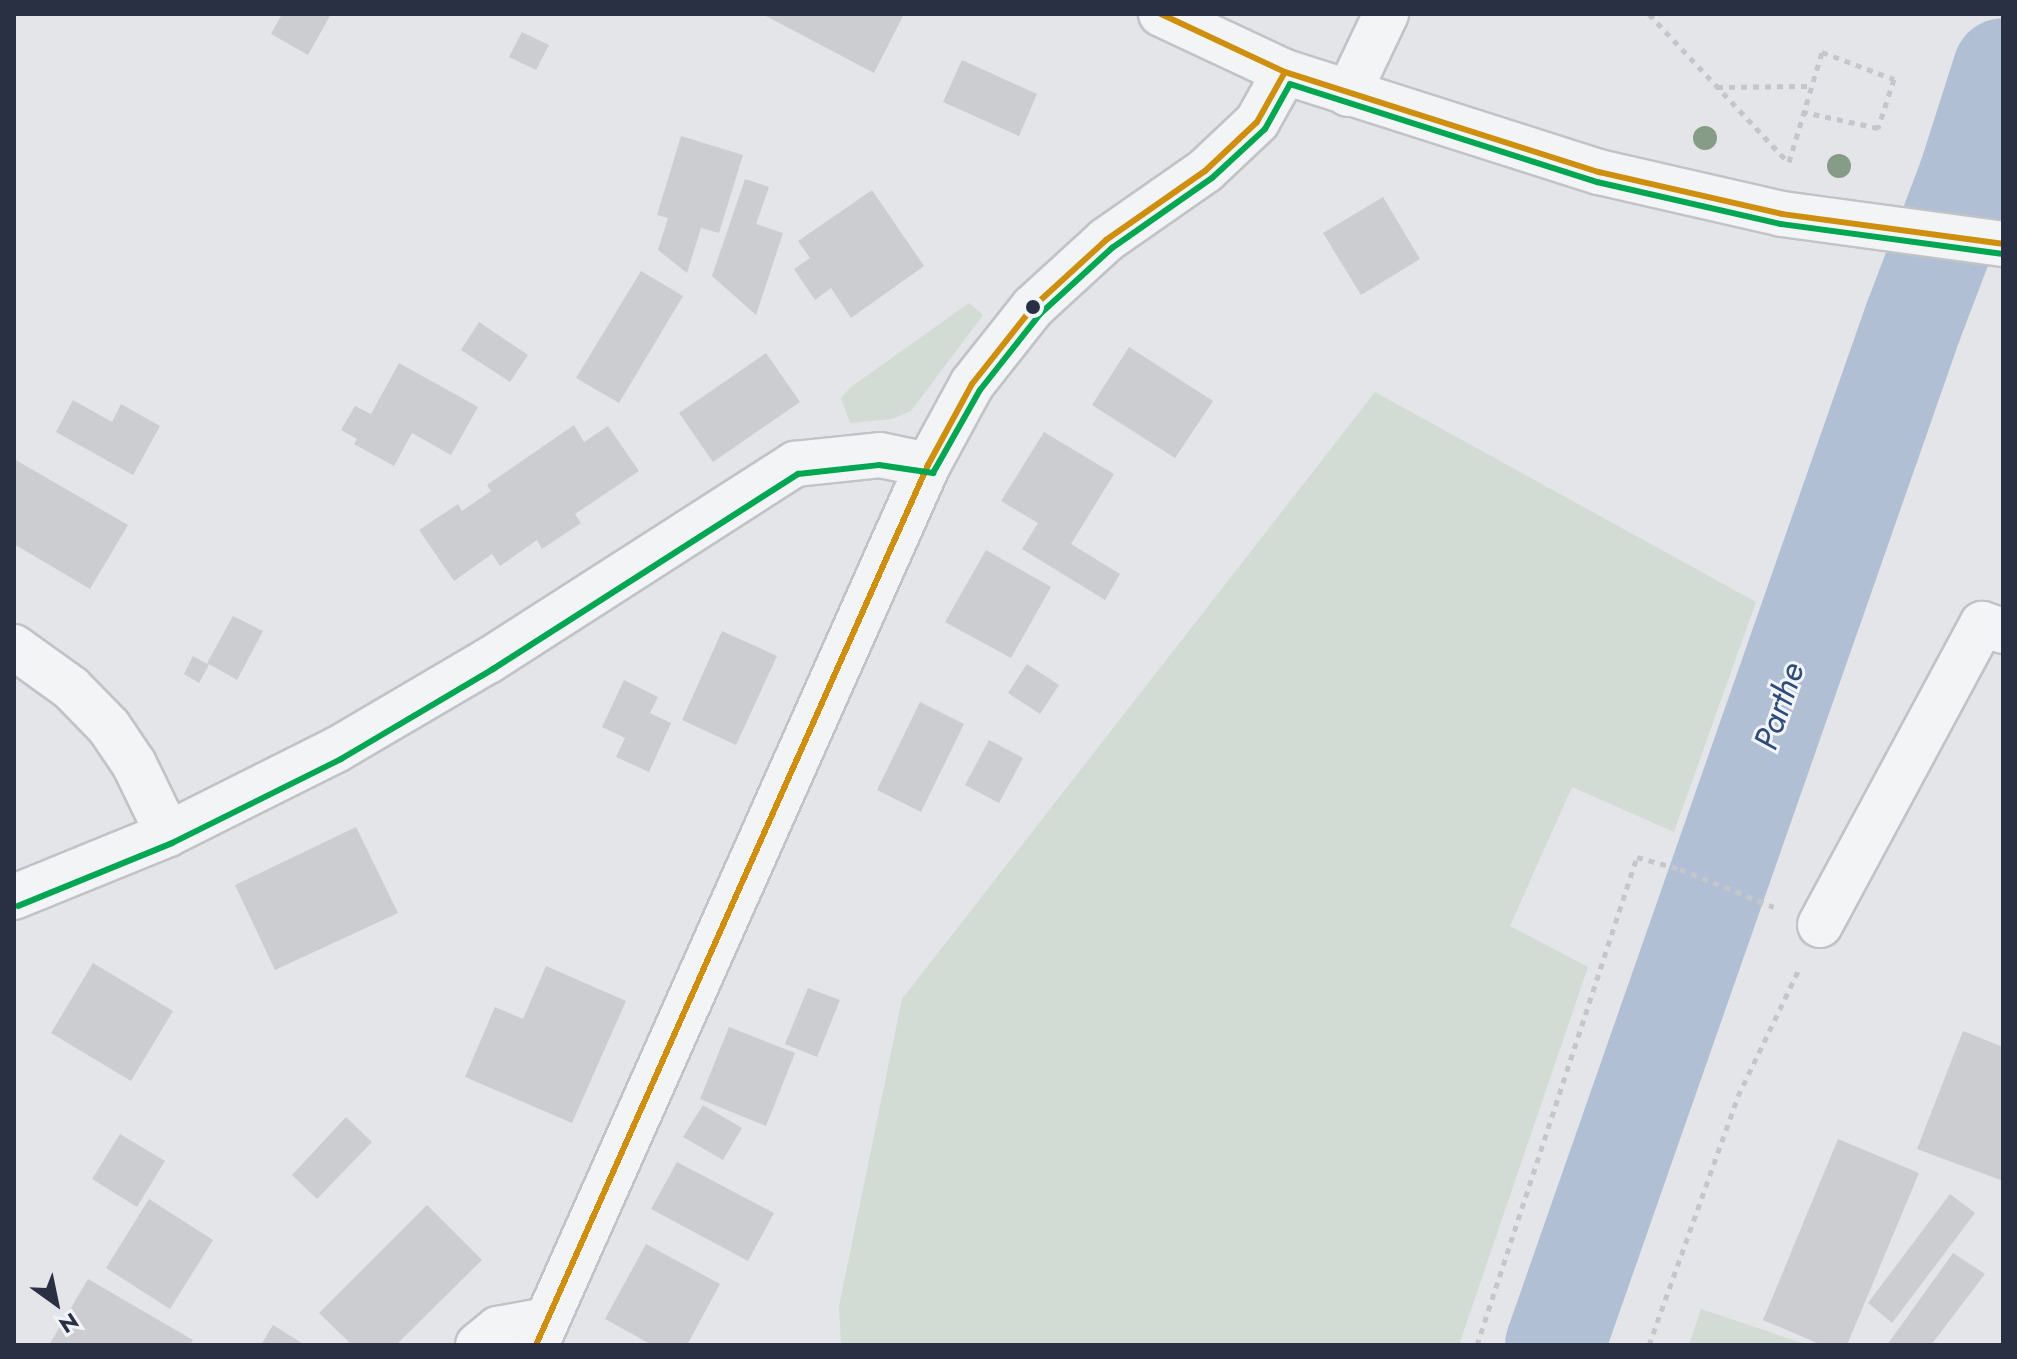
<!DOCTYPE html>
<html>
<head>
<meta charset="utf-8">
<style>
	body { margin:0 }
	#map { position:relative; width:2017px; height:1359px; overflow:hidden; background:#e3e5e9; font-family:Jost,sans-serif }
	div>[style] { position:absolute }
	.green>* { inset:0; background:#d2dcd4 }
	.river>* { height:100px; margin:-50px; padding:0 50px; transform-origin:50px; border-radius:50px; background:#b1bfd5 }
	.building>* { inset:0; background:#cccdd1 }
	.path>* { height:5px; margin-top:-2.5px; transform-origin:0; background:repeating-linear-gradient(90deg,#c4c6cb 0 6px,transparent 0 12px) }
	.roads { filter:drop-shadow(2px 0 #c1c3c7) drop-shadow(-2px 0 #c1c3c7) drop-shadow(0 2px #c1c3c7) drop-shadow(0 -2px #c1c3c7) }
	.minor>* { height:44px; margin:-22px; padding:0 22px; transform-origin:22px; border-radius:22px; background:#f3f4f6 }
	.bus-1>* { height:6px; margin:-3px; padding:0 3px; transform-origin:3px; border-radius:3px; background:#ce8e0e }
	.bus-2>* { height:6px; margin:-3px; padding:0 3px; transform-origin:3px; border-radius:3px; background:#00a651 }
	.trees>* { width:24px; height:24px; margin:-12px; border-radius:50%; background:#869c86 }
	.dots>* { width:22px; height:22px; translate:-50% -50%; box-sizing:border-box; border:4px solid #f1f4f8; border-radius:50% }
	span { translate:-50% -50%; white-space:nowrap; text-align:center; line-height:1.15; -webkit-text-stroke:6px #f1f4f8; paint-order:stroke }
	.water-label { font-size:34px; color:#304b7a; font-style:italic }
	.frame { position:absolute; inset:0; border:16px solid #293044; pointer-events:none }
	.north { position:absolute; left:16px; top:1263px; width:80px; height:80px; -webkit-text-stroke:6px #f1f4f8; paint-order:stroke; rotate:147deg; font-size:22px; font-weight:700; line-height:32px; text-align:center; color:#293044 }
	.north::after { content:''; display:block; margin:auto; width:28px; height:36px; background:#293044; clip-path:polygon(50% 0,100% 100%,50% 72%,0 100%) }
</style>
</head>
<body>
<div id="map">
	<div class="green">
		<i style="clip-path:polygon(969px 303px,983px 315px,911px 411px,892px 419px,850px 423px,841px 398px,851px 387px)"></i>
		<i style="clip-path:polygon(1375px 392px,1756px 602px,1674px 832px,1572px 787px,1510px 926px,1588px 967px,1459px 1345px,841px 1345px,839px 1306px,902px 999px)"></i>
		<i style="clip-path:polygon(1701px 1309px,1808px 1345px,1689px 1345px)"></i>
	</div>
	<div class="river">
		<i style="left:1555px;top:1345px;width:1084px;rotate:-70.71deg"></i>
		<i style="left:1913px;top:322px;width:154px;rotate:-69.1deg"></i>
		<i style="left:1968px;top:178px;width:115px;rotate:-72.3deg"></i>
	</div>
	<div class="building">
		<i style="clip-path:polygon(282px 14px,331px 14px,308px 55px,271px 34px)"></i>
		<i style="clip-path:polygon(767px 14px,904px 14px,874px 73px,766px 16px)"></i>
		<i style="clip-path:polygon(522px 32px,549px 45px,536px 70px,509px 57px)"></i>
		<i style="clip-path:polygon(962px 60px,1037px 94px,1019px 136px,943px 102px)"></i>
		<i style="clip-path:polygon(681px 136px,743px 155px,719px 233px,701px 228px,687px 273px,658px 250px,668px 218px,657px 215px)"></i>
		<i style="clip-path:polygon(745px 179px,769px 187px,756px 224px,783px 233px,756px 315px,712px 276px)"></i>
		<i style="clip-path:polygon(872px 190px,924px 266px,851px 318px,831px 288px,815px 300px,794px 269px,810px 258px,798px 241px)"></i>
		<i style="clip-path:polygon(1383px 197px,1420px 259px,1361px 295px,1323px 233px)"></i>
		<i style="clip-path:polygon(641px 271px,683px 296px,619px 403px,576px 378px)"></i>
		<i style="clip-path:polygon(479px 322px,528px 355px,510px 382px,461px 350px)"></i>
		<i style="clip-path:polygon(1129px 347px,1213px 401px,1175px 458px,1092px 405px)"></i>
		<i style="clip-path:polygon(766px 353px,800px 402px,713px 462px,679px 413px)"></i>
		<i style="clip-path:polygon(399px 363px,478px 407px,451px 455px,412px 433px,394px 466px,354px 444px,357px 439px,341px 430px,355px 406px,371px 414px)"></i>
		<i style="clip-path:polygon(73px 400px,112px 422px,121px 404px,160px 426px,133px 475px,56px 432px)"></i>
		<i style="clip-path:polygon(574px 425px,584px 442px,608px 426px,639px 471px,575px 514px,581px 523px,542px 549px,537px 540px,500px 566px,492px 554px,454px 581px,419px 530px,458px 504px,462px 511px,491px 491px,487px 485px)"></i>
		<i style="clip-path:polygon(1044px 432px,1114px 474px,1071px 544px,1120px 574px,1105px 600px,1022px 549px,1038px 523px,1001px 501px)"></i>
		<i style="clip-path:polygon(14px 459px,128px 525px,90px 589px,14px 544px)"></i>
		<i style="clip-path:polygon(986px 550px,1051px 587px,1011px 658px,945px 622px)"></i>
		<i style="clip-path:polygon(233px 616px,263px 631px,237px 680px,207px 663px)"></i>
		<i style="clip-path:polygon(722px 631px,777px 656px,736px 745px,682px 720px)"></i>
		<i style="clip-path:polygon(193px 656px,209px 665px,199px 683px,184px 674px)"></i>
		<i style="clip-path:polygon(1027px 664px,1059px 685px,1040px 714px,1008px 693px)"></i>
		<i style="clip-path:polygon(624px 680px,658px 697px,650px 713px,671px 723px,649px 772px,616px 757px,625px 738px,602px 727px)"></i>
		<i style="clip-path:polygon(920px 702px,964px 724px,921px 812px,877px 790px)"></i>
		<i style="clip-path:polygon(989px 740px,1023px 758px,999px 803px,965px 785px)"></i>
		<i style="clip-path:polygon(356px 827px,398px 913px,275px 970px,235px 885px)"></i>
		<i style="clip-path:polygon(93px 963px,173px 1011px,131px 1081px,51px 1033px)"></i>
		<i style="clip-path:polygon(546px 966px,626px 1001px,572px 1123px,465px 1077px,495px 1007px,523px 1019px)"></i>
		<i style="clip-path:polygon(808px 988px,840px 1000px,817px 1057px,785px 1044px)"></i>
		<i style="clip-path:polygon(729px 1027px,795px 1053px,766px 1126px,700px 1099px)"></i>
		<i style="clip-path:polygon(1963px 1031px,2003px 1047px,2003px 1181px,1917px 1149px)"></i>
		<i style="clip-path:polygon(703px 1105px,742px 1128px,723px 1160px,683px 1137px)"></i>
		<i style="clip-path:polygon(346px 1117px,372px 1142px,317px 1199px,292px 1175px)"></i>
		<i style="clip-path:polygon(120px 1134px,165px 1161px,137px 1207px,92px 1179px)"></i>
		<i style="clip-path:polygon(1838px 1139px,1919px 1173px,1847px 1345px,1822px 1345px,1763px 1320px)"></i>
		<i style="clip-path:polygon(677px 1162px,774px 1213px,748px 1261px,651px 1209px)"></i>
		<i style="clip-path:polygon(1950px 1194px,1975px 1213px,1892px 1323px,1868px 1303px)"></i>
		<i style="clip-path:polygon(149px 1199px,213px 1240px,170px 1309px,106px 1268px)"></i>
		<i style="clip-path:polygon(427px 1205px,482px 1260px,396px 1345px,352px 1345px,319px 1313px)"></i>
		<i style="clip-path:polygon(646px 1244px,720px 1284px,687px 1345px,652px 1345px,605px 1319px)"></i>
		<i style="clip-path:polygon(1953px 1253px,1985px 1274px,1931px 1345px,1887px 1345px)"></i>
		<i style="clip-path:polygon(88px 1279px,193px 1340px,190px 1345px,49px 1345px)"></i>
		<i style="clip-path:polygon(273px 1325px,305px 1345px,261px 1345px)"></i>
	</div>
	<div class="path">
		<i style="left:1649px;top:14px;width:203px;rotate:46.8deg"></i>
		<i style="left:1717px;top:87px;width:95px;rotate:-0.6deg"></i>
		<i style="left:1789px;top:162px;width:115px;rotate:-73.3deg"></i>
		<i style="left:1822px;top:52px;width:77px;rotate:20.6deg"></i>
		<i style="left:1894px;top:79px;width:52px;rotate:108.1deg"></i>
		<i style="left:1878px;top:128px;width:76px;rotate:-167.8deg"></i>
		<i style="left:1477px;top:1345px;width:514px;rotate:-71.85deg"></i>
		<i style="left:1637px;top:857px;width:45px;rotate:15.6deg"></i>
		<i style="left:1680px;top:869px;width:101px;rotate:22deg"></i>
		<i style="left:1649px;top:1345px;width:264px;rotate:-70.3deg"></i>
		<i style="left:1738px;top:1096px;width:141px;rotate:-64.3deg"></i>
	</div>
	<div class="roads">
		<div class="minor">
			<i style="left:1161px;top:14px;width:137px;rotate:25.1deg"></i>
			<i style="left:1285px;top:72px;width:330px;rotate:17.7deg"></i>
			<i style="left:1599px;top:172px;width:188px;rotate:12.9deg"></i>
			<i style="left:1782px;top:214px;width:223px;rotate:7.7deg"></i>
			<i style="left:1348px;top:94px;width:89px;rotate:-64.6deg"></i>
			<i style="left:14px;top:647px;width:70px;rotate:35.7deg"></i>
			<i style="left:71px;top:688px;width:54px;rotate:45.7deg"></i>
			<i style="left:109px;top:727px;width:45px;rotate:56deg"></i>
			<i style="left:134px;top:764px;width:78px;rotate:64.1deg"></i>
			<i style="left:14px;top:897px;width:166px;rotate:-22.2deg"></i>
			<i style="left:168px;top:834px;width:188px;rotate:-26.6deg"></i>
			<i style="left:336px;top:750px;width:176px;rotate:-30.4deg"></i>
			<i style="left:488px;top:661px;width:365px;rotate:-32.7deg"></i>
			<i style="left:795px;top:464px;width:85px;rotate:-6deg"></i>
			<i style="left:880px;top:455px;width:49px;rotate:11.8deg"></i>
			<i style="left:1820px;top:925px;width:342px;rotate:-61.7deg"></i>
			<i style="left:1982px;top:624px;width:22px;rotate:18deg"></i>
			<i style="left:478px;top:1345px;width:26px;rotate:-39deg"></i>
			<i style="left:498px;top:1329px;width:50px;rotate:-10.4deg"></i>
			<i style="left:536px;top:1345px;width:963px;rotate:-65.99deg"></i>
			<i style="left:928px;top:465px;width:92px;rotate:-61.5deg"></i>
			<i style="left:972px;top:384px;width:98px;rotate:-51.6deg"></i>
			<i style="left:1033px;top:307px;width:99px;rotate:-42.5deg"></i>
			<i style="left:1106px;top:240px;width:121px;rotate:-34.9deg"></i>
			<i style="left:1205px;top:171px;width:71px;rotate:-43.3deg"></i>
			<i style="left:1257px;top:122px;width:57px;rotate:-60.8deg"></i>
		</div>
	</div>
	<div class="bus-1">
		<i style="left:1161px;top:14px;width:137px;rotate:25.1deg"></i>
		<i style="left:1285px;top:72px;width:330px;rotate:17.7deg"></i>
		<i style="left:1599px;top:172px;width:188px;rotate:12.9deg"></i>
		<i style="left:1782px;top:214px;width:223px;rotate:7.7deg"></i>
		<i style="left:536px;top:1345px;width:963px;rotate:-65.99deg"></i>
		<i style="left:928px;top:465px;width:92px;rotate:-61.5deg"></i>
		<i style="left:972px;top:384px;width:98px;rotate:-51.6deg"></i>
		<i style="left:1033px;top:307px;width:99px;rotate:-42.5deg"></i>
		<i style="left:1106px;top:240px;width:121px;rotate:-34.9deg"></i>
		<i style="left:1205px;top:171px;width:71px;rotate:-43.3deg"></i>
		<i style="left:1257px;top:122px;width:57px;rotate:-60.8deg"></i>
	</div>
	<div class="bus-2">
		<i style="left:18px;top:906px;width:166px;rotate:-22.2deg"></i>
		<i style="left:172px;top:843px;width:189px;rotate:-26.4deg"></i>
		<i style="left:341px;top:759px;width:177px;rotate:-30.6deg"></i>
		<i style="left:493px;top:669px;width:362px;rotate:-32.6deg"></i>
		<i style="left:798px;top:474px;width:81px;rotate:-6.3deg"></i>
		<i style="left:879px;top:465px;width:55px;rotate:8.4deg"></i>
		<i style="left:933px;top:473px;width:95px;rotate:-60.5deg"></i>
		<i style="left:980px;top:390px;width:97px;rotate:-51.7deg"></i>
		<i style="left:1040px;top:314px;width:98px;rotate:-42.5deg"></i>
		<i style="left:1112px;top:248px;width:122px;rotate:-35deg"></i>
		<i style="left:1212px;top:178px;width:72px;rotate:-42.8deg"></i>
		<i style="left:1265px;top:129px;width:51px;rotate:-60.9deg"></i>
		<i style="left:1290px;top:84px;width:322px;rotate:17.7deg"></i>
		<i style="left:1597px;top:182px;width:189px;rotate:12.9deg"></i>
		<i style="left:1781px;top:224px;width:223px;rotate:7.7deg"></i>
	</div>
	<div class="trees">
		<i style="left:1705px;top:138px"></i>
		<i style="left:1839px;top:166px"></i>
	</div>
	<div class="dots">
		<i style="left:1033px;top:307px;background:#293044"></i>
	</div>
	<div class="water-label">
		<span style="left:1779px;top:706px;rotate:-71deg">Parthe</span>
	</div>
	<div class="frame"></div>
	<div class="north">N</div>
</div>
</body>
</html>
